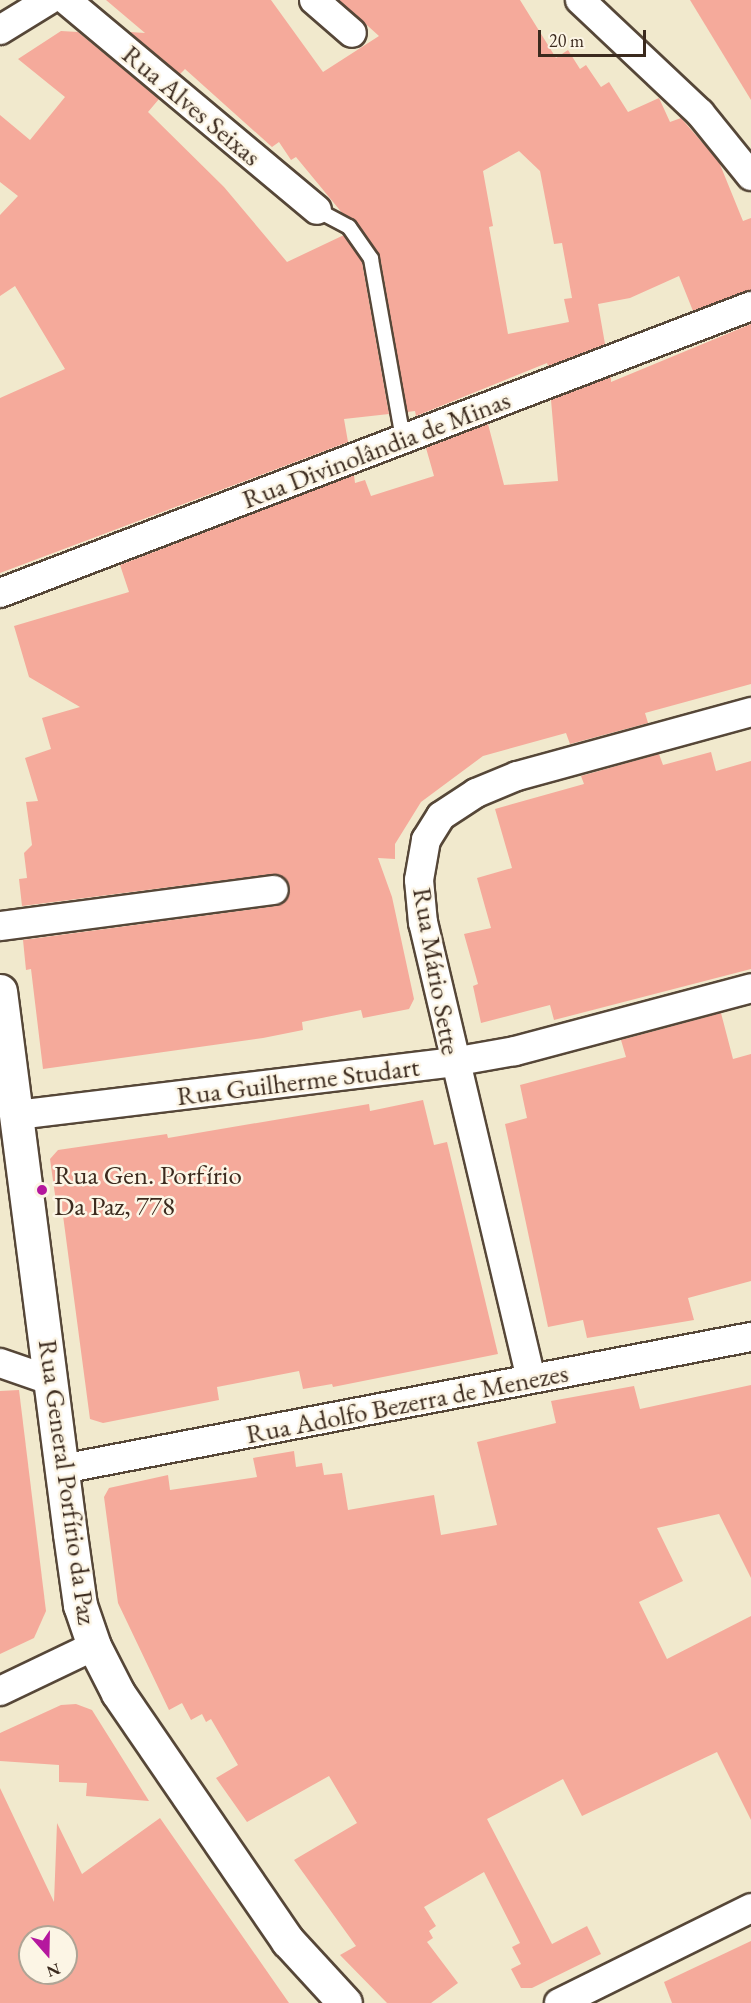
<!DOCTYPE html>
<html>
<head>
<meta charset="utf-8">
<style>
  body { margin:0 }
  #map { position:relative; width:751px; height:2003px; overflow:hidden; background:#f1e9cd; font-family:"EB Garamond",serif }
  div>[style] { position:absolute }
  .building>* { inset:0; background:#f5aa9b }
  .roads { filter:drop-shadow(2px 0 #564738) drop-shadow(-2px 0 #564738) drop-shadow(0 2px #564738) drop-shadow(0 -2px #564738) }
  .service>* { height:14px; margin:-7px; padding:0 7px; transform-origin:7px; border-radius:7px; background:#fff }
  .minor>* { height:28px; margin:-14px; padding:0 14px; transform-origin:14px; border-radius:14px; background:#fff }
  .tertiary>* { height:33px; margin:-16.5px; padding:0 16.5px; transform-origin:16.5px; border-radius:16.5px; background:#fff }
  .dots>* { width:16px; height:16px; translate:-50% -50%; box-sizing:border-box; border:3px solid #fcf5e5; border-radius:50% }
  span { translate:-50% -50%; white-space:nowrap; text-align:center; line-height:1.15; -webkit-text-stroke:5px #fcf5e5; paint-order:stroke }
  .street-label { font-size:27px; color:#3b2a1e }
  .poi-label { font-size:27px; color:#3b2a1e }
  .left { translate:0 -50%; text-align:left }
  .north { position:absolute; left:18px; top:1925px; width:60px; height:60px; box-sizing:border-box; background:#fcf5e5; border:2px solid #afa495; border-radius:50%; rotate:160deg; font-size:16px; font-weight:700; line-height:24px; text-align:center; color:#3b2a1e }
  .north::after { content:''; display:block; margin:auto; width:21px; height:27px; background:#b5179e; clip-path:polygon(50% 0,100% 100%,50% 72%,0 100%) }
  .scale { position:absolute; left:538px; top:30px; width:108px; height:27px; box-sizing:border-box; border:3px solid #3b2a1e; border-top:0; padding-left:8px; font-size:18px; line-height:21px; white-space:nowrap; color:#3b2a1e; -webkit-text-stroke:4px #fcf5e5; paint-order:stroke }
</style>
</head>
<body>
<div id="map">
  <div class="building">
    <i style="clip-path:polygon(evenodd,106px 0,271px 0,323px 72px,379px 36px,339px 0,520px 0,556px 58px,568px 50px,580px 69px,586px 65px,601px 87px,609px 82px,628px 112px,659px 98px,670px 122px,681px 118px,719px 162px,743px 221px,751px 218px,751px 290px,693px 311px,679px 276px,630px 298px,598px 304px,605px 344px,548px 366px,547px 363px,416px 416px,415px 411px,407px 412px,380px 257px,356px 222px,343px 214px,296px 157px,291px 160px,279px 142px,272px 147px,185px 69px,180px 74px,130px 32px,145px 33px,106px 0,519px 151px,540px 171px,554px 244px,562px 243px,572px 298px,564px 299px,569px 322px,508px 334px,489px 227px,493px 226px,483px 171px,519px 151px)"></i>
    <i style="clip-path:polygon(690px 0,751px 0,751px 100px)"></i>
    <i style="clip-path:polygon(61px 31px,78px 32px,159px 99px,148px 112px,224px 187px,287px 262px,344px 235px,362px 262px,389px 414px,344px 419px,348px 442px,0 573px,0 398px,65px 369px,15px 286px,0 296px,0 215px,18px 196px,0 182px,0 115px,30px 140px,65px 97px,18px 59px)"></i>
    <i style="clip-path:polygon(751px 324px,751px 684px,645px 713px,648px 723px,570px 744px,566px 733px,483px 756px,421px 802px,395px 844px,395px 859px,378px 858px,392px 897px,414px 999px,409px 1009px,363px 1018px,361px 1010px,302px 1022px,303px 1030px,263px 1038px,43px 1069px,31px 969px,26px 970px,23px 940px,276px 906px,284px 903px,290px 888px,287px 880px,272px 874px,22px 906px,19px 879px,27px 878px,24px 853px,32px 845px,26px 802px,38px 801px,25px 758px,51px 749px,42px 718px,80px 707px,29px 677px,14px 626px,129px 592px,120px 565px,354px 475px,355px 483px,365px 480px,371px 496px,434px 476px,426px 448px,488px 424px,504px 485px,558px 481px,551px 400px,611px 377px,611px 382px)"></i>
    <i style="clip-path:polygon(711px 752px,716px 771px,751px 761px,751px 969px,554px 1020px,550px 1005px,481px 1023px,473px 986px,478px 984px,464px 934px,491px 928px,477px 878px,512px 868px,495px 809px,584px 784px,581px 776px,659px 754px,663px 765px)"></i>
    <i style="clip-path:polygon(721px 1013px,733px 1059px,751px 1054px,751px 1281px,688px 1298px,694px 1320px,587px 1338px,583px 1320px,548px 1327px,505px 1124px,527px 1118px,520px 1085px,626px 1057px,621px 1040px)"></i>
    <i style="clip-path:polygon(423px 1100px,434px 1145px,447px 1142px,498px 1354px,333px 1387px,332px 1384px,303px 1389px,299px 1371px,217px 1387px,219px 1400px,103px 1423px,90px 1419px,62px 1208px,57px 1209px,50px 1159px,58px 1150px,167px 1134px,168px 1138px,369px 1104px,370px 1111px)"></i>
    <i style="clip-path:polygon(751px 1385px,751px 1578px,719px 1514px,657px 1528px,683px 1581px,639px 1602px,667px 1659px,751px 1616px,751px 1820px,717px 1752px,582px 1816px,563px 1779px,487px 1819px,552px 1944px,587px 1926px,601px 1954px,532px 1988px,521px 1988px,511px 1969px,521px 1964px,512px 1947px,520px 1943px,484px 1872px,424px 1907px,436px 1926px,429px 1931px,433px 1938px,427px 1942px,458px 1983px,431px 2003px,387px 2003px,340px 1955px,356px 1946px,294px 1860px,357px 1823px,329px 1776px,247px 1822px,216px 1778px,238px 1765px,211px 1719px,206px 1722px,202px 1714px,191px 1720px,182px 1703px,169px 1710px,118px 1603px,104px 1497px,109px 1488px,168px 1475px,170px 1490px,257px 1477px,253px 1458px,294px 1451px,296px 1467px,322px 1463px,324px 1475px,342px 1473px,348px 1510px,434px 1495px,441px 1535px,497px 1525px,477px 1442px,556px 1423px,551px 1401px,634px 1386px,640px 1409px)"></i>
    <i style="clip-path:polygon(19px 1390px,46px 1611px,34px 1638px,0 1654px,0 1391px)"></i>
    <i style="clip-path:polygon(76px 1704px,92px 1710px,149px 1801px,86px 1796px,87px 1783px,59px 1782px,59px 1765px,0 1761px,0 1733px,61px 1705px)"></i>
    <i style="clip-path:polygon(evenodd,0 1788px,54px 1902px,57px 1823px,82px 1874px,160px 1818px,289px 2003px,0 2003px,0 1788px,30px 1937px,66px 1937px,66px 1973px,30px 1973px,30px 1937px)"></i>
    <i style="clip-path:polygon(751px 1941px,751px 2003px,672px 2003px,664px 1982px)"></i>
  </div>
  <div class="roads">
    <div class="service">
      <i style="left:317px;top:210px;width:36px;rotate:28deg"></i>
      <i style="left:349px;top:227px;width:39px;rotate:55deg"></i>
      <i style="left:371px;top:259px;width:183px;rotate:79.9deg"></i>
    </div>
    <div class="minor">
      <i style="left:66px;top:0;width:327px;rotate:39.9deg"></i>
      <i style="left:314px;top:0;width:50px;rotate:41deg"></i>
      <i style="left:580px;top:0;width:165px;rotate:43.3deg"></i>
      <i style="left:700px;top:113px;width:81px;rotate:51deg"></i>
      <i style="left:0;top:30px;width:57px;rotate:-31.5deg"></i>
      <i style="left:0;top:593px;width:804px;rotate:-20.91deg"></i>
      <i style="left:0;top:926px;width:276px;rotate:-7.5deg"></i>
      <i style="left:17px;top:1115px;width:439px;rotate:-6.9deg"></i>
      <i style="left:453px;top:1062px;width:63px;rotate:-10.1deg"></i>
      <i style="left:515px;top:1051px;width:244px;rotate:-14.9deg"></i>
      <i style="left:0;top:1363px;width:55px;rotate:19.1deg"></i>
      <i style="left:531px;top:1379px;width:469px;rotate:-103.3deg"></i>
      <i style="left:423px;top:923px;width:43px;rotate:-95.3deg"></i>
      <i style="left:419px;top:880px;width:41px;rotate:-80.1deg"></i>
      <i style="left:426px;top:840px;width:28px;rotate:-58deg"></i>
      <i style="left:441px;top:816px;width:42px;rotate:-33.3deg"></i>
      <i style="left:476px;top:793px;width:44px;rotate:-22.5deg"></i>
      <i style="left:517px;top:776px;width:243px;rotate:-15.3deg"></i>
      <i style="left:62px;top:1469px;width:702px;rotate:-10.85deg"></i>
      <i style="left:0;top:1691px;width:104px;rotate:-25.6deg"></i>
      <i style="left:559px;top:2003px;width:214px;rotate:-26.3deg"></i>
    </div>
    <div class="tertiary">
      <i style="left:0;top:991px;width:547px;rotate:82.65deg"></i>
      <i style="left:70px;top:1534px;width:72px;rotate:82deg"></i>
      <i style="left:80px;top:1605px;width:43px;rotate:71.1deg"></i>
      <i style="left:94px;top:1646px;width:53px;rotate:62.9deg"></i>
      <i style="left:118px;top:1693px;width:301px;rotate:55.6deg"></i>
      <i style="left:288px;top:1941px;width:84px;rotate:47.4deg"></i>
    </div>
  </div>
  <div class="dots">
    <i style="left:42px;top:1190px;background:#b5179e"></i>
  </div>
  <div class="street-label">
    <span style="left:192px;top:105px;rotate:40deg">Rua Alves Seixas</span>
    <span style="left:376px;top:449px;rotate:-21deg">Rua Divinolândia de Minas</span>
    <span style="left:437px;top:971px;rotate:80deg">Rua Mário Sette</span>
    <span style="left:298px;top:1081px;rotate:-7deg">Rua Guilherme Studart</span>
    <span style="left:407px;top:1403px;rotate:-11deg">Rua Adolfo Bezerra de Menezes</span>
    <span style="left:68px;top:1482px;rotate:82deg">Rua General Porfírio da Paz</span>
  </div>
  <div class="poi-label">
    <span class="left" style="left:54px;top:1190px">Rua Gen. Porfírio<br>Da Paz, 778</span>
  </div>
  <div class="north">N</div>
  <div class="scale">20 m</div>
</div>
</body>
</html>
